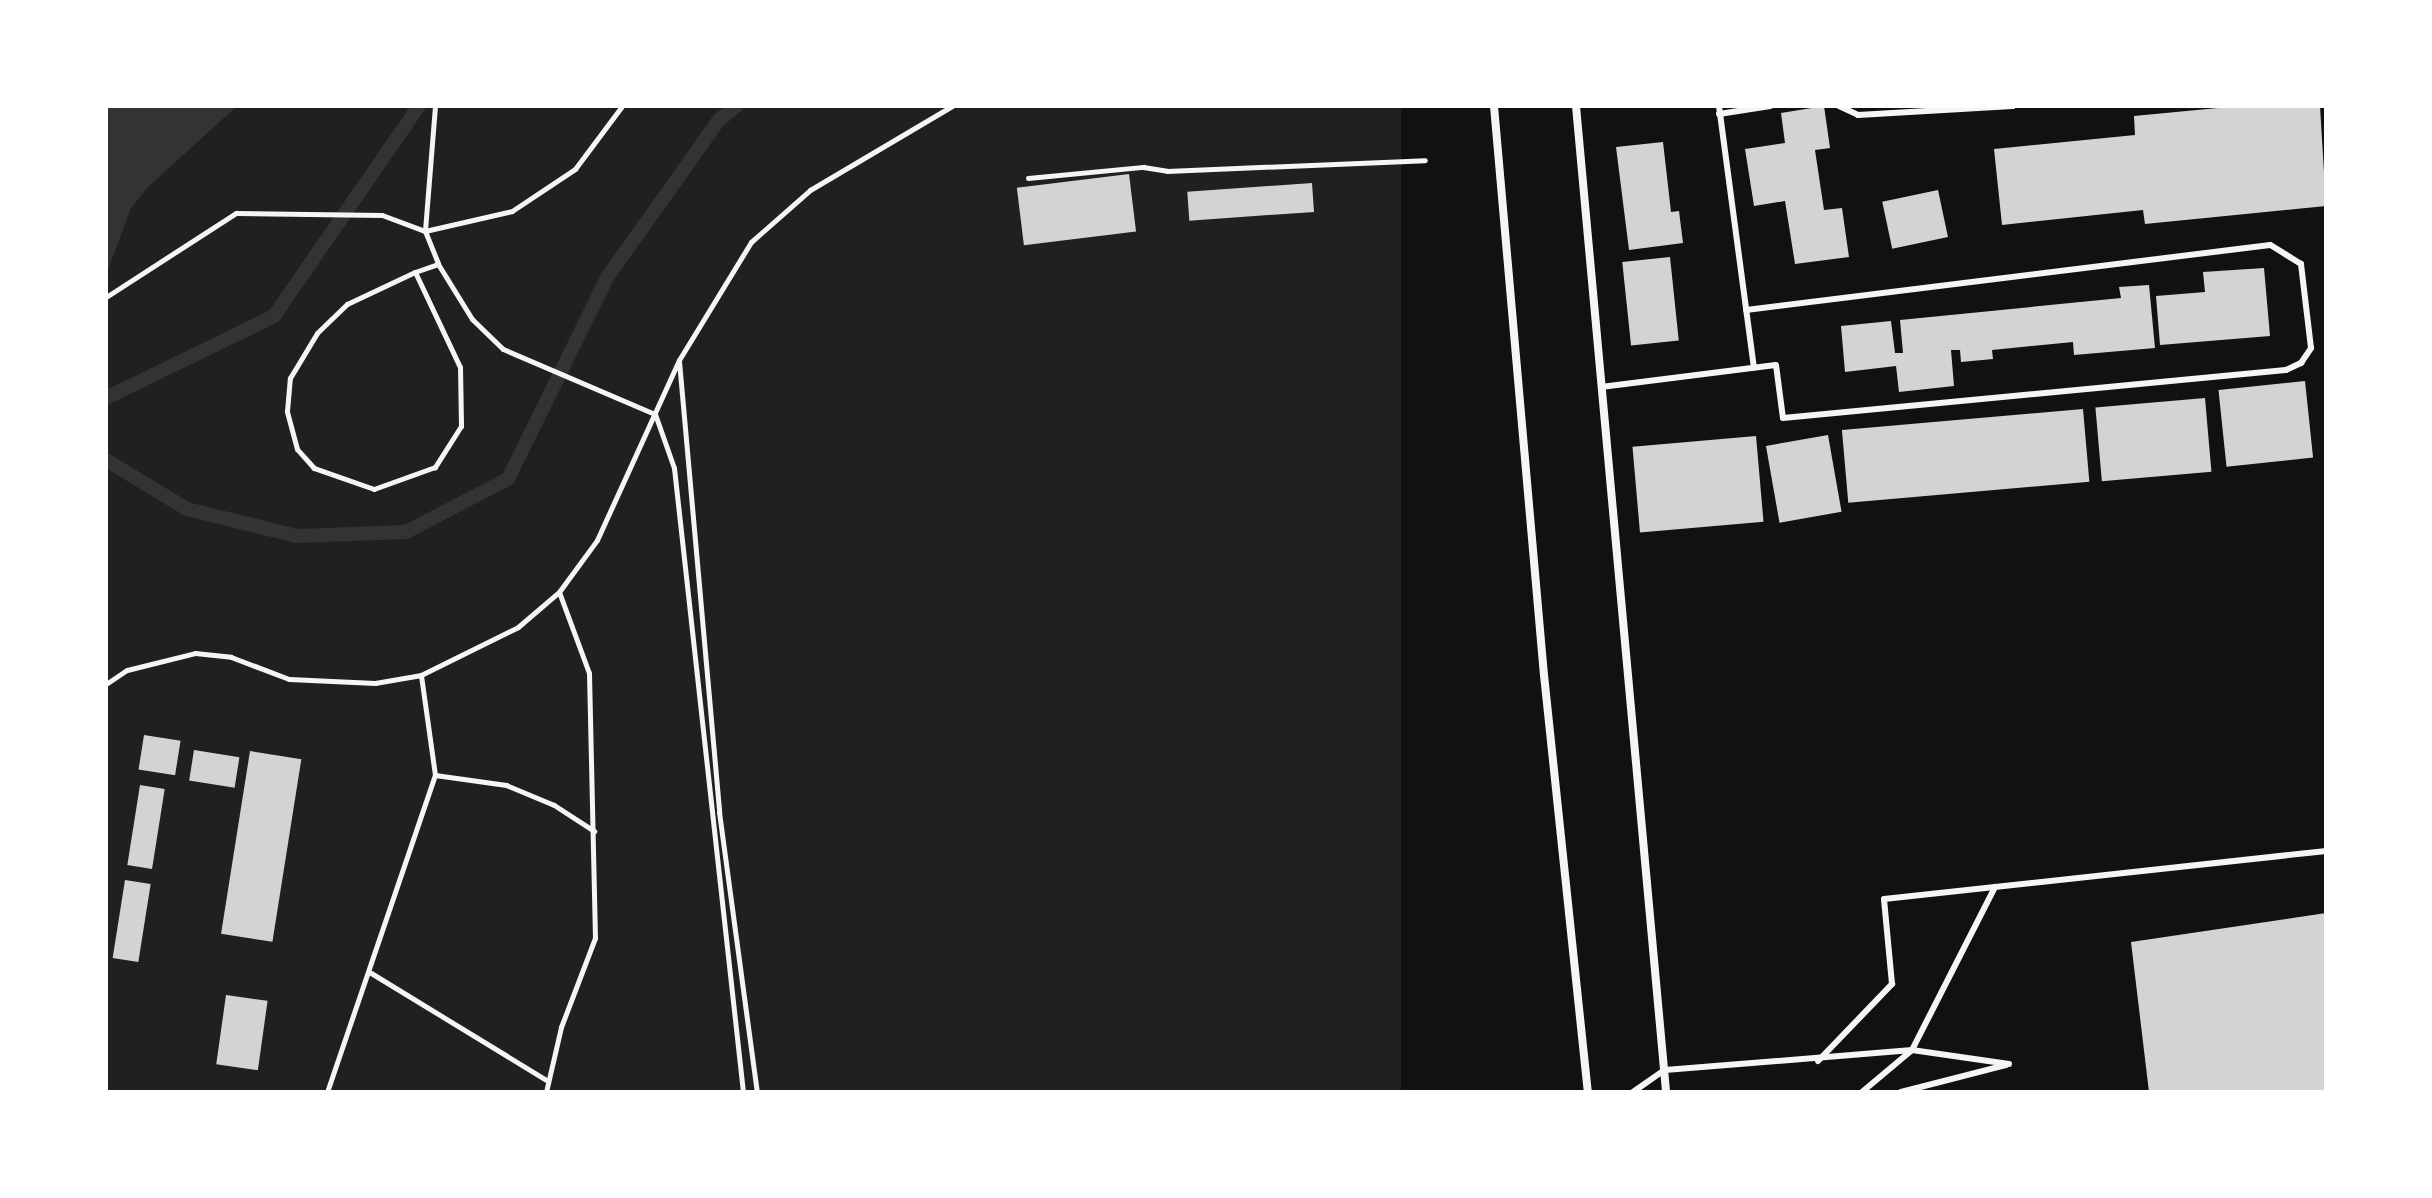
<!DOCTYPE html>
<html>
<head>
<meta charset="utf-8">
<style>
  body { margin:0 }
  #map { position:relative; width:2432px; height:1198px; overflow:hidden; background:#111; font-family:"Varela Round",sans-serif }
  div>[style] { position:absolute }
  .green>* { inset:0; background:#202020; transform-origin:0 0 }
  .water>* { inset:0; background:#333 }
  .stream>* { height:14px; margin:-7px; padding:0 7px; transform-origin:7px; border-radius:7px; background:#333 }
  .building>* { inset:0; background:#d3d3d3; transform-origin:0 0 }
  .path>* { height:5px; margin:-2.5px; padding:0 2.5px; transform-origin:2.5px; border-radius:2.5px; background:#f5f5f5 }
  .service>* { height:6px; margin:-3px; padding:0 3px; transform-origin:3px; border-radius:3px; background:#f5f5f5 }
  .minor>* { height:8px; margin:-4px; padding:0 4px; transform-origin:4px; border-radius:4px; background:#f5f5f5 }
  span { translate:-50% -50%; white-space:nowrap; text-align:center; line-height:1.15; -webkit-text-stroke:8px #fff; paint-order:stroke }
  .frame { position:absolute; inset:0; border:108px solid #fff; pointer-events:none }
</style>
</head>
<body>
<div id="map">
  <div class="green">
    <i style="left:106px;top:106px;width:1295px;height:986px"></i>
  </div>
  <div class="water">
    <i style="clip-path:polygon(106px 106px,237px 106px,148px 187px,131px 208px,106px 275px)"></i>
  </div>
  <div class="stream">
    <i style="left:106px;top:398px;width:187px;rotate:-26deg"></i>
    <i style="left:274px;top:316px;width:255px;rotate:-55.4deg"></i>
    <i style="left:106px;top:460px;width:95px;rotate:31.2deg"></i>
    <i style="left:187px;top:509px;width:113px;rotate:13.8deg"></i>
    <i style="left:297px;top:536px;width:109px;rotate:-2.1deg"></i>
    <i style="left:406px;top:532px;width:115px;rotate:-27.5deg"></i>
    <i style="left:508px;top:479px;width:226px;rotate:-63.8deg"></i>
    <i style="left:608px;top:276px;width:191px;rotate:-54.6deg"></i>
    <i style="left:719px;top:120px;width:22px;rotate:-39deg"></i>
  </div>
  <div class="building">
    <i style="clip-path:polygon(1824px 106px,1830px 148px,1815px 150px,1824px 210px,1842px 208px,1849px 257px,1795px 264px,1785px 201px,1754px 206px,1745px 149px,1785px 143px,1781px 113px)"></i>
    <i style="clip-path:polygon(2239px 106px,2320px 106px,2326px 206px,2145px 224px,2143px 210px,2002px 225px,1994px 149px,2135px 135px,2134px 116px)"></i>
    <i style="clip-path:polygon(1663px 142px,1671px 212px,1679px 211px,1683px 243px,1629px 250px,1616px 147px)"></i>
    <i style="left:1129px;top:174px;width:58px;height:113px;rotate:83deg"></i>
    <i style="left:1312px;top:183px;width:29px;height:125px;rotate:86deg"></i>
    <i style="left:1938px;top:190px;width:48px;height:57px;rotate:78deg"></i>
    <i style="left:1670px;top:257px;width:84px;height:48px;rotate:84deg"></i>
    <i style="clip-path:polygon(2264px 268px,2270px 336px,2160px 345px,2156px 296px,2205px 292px,2203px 272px)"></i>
    <i style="clip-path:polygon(2149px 285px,2155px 348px,2074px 355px,2073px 342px,1992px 350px,1993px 359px,1961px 362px,1960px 350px,1951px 350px,1954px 386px,1899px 392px,1896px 366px,1845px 372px,1841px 326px,1891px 321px,1895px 353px,1903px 353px,1900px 320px,2121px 298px,2119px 287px)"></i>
    <i style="left:2305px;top:381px;width:77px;height:87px;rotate:84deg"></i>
    <i style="left:2205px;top:398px;width:74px;height:110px;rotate:85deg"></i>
    <i style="left:2083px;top:409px;width:73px;height:242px;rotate:85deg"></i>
    <i style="left:1828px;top:435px;width:78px;height:63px;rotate:80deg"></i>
    <i style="left:1756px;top:436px;width:86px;height:124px;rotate:85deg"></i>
    <i style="left:144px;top:735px;width:37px;height:35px;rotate:9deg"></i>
    <i style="left:194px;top:750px;width:46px;height:31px;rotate:9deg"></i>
    <i style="left:250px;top:751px;width:52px;height:185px;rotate:9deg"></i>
    <i style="left:140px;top:785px;width:25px;height:81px;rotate:9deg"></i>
    <i style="left:125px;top:880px;width:26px;height:79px;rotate:9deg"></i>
    <i style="clip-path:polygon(2326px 913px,2326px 1092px,2149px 1092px,2131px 942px)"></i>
    <i style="left:226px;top:995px;width:42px;height:70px;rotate:8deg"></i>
  </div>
  <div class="path">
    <i style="left:435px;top:106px;width:125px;rotate:94.6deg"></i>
    <i style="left:425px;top:231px;width:35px;rotate:68deg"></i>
    <i style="left:438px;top:264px;width:65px;rotate:58.3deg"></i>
    <i style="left:472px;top:319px;width:43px;rotate:44.1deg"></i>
    <i style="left:503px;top:349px;width:165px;rotate:23.2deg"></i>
    <i style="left:655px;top:414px;width:57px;rotate:70.6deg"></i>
    <i style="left:674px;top:468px;width:628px;rotate:83.69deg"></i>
    <i style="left:1028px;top:178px;width:116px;rotate:-5.5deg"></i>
    <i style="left:1143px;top:167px;width:24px;rotate:9deg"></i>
    <i style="left:1167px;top:171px;width:258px;rotate:-2.4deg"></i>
    <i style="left:415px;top:272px;width:105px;rotate:64.7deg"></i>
    <i style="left:460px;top:367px;width:59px;rotate:89deg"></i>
    <i style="left:461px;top:426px;width:49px;rotate:122.4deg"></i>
    <i style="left:435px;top:467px;width:65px;rotate:160.2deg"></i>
    <i style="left:374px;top:489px;width:64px;rotate:-160.7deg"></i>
    <i style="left:314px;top:468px;width:25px;rotate:-132deg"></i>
    <i style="left:297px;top:449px;width:39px;rotate:-105deg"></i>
    <i style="left:287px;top:411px;width:33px;rotate:-85deg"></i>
    <i style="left:290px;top:378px;width:52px;rotate:-59deg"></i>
    <i style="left:317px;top:333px;width:42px;rotate:-44deg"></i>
    <i style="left:347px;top:304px;width:75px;rotate:-25.2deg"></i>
    <i style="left:415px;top:272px;width:24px;rotate:-19deg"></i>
    <i style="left:106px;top:297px;width:155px;rotate:-32.9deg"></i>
    <i style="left:236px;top:213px;width:146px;rotate:0.8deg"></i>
    <i style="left:382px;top:215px;width:46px;rotate:20.4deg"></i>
    <i style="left:425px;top:231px;width:89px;rotate:-12.9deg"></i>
    <i style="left:512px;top:211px;width:76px;rotate:-33.7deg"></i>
    <i style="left:575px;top:169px;width:79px;rotate:-53.3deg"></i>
    <i style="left:679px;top:361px;width:453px;rotate:84.9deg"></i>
    <i style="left:719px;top:812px;width:283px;rotate:82.3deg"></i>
    <i style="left:106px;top:684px;width:25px;rotate:-34deg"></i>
    <i style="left:127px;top:670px;width:70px;rotate:-14deg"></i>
    <i style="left:195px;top:653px;width:36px;rotate:6deg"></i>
    <i style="left:231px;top:657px;width:62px;rotate:20.8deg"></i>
    <i style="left:289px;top:679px;width:86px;rotate:2.7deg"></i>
    <i style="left:375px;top:683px;width:47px;rotate:-9.9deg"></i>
    <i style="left:421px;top:675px;width:108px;rotate:-26.3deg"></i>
    <i style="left:518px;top:627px;width:54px;rotate:-40.5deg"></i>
    <i style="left:559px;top:592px;width:64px;rotate:-53.8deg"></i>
    <i style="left:597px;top:540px;width:198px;rotate:-65.5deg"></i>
    <i style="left:679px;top:360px;width:138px;rotate:-58.6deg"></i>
    <i style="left:751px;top:242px;width:79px;rotate:-41.4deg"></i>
    <i style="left:810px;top:190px;width:165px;rotate:-30.6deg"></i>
    <i style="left:435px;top:775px;width:72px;rotate:8deg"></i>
    <i style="left:506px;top:785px;width:52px;rotate:22.6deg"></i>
    <i style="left:554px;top:805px;width:48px;rotate:33deg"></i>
    <i style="left:371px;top:973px;width:205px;rotate:31.4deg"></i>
    <i style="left:327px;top:1092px;width:335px;rotate:-71.2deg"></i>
    <i style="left:435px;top:775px;width:101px;rotate:-98deg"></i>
    <i style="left:546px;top:1092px;width:67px;rotate:-77deg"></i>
    <i style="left:561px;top:1027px;width:95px;rotate:-69.1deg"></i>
    <i style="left:595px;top:938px;width:265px;rotate:-91.3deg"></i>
    <i style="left:589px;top:673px;width:86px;rotate:-110.3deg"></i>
  </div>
  <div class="service">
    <i style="left:1719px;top:106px;width:264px;rotate:82.4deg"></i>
    <i style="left:1839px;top:106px;width:21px;rotate:25deg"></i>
    <i style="left:1858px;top:115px;width:155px;rotate:-3.3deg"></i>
    <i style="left:1719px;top:114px;width:52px;rotate:-8.9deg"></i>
    <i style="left:1601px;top:387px;width:176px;rotate:-7.2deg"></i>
    <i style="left:1776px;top:365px;width:53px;rotate:82.5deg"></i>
    <i style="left:1783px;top:418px;width:505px;rotate:-5.45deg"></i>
    <i style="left:2286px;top:370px;width:17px;rotate:-25deg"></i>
    <i style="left:2301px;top:363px;width:18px;rotate:-56deg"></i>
    <i style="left:2311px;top:348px;width:85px;rotate:-96.8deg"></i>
    <i style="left:2301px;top:264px;width:36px;rotate:-148deg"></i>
    <i style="left:2270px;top:245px;width:528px;rotate:172.93deg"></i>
    <i style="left:1818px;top:1061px;width:107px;rotate:-46.1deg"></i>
    <i style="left:1892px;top:984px;width:85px;rotate:-95.4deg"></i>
    <i style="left:1884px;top:899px;width:445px;rotate:-6.2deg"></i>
    <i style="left:1633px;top:1092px;width:39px;rotate:-35deg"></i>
    <i style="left:1665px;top:1070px;width:248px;rotate:-4.6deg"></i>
    <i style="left:1912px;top:1050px;width:98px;rotate:8.2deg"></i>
    <i style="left:1862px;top:1092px;width:65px;rotate:-40deg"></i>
    <i style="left:1912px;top:1050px;width:183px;rotate:-63deg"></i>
    <i style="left:1901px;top:1092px;width:108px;rotate:-14.4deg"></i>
  </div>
  <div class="minor">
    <i style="left:1494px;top:106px;width:571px;rotate:84.98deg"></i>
    <i style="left:1544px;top:675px;width:419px;rotate:84deg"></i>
    <i style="left:1576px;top:106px;width:990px;rotate:84.78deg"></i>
  </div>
  <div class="frame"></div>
</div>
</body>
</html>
